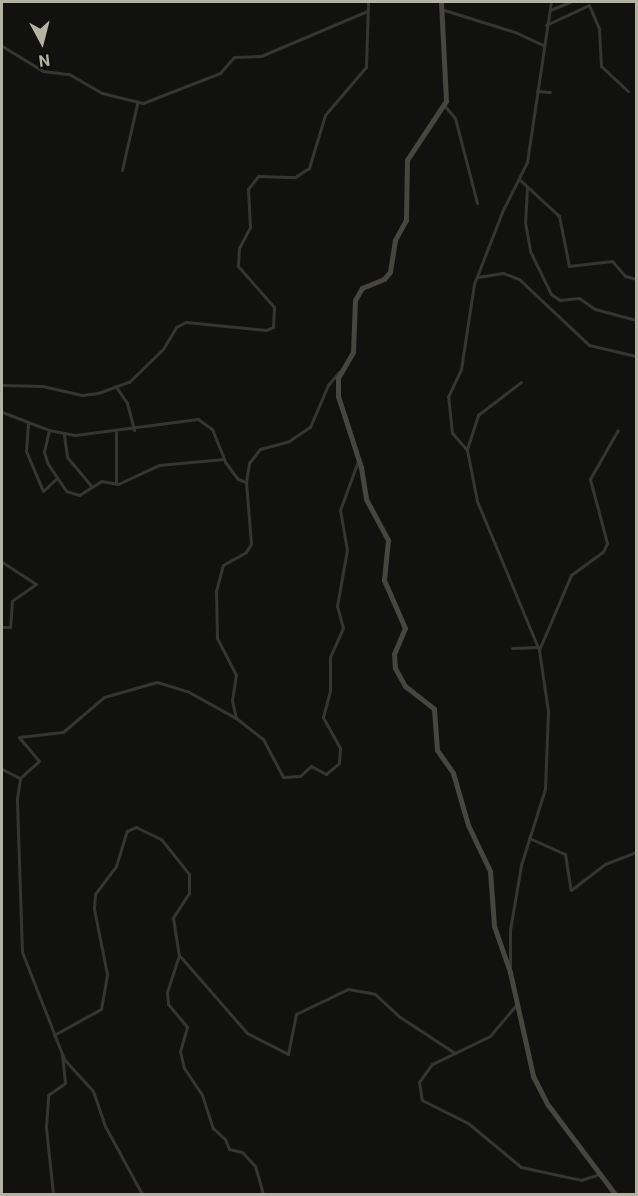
<!DOCTYPE html>
<html>
<head>
<meta charset="utf-8">
<style>
  body { margin:0 }
  #map { position:relative; width:638px; height:1196px; overflow:hidden; background:#111110; font-family:Roboto,sans-serif }
  div>[style] { position:absolute }
  .minor>* { height:3px; margin:-1.5px; padding:0 1.5px; transform-origin:1.5px; border-radius:1.5px; background:#353631 }
  .secondary>* { height:5px; margin:-2.5px; padding:0 2.5px; transform-origin:2.5px; border-radius:2.5px; background:#46463f }
  span { translate:-50% -50%; white-space:nowrap; text-align:center; line-height:1.15; -webkit-text-stroke:4.5px #0c0c0b; paint-order:stroke }
  .frame { position:absolute; inset:0; border:3px solid #b2b3a1; pointer-events:none }
  .north { position:absolute; left:12px; top:12px; width:60px; height:60px; -webkit-text-stroke:4px #0c0c0b; paint-order:stroke; rotate:173deg; font-size:16px; font-weight:700; line-height:24px; text-align:center; color:#b2b3a1 }
  .north::after { content:''; display:block; margin:auto; width:21px; height:27px; background:#b2b3a1; clip-path:polygon(50% 0,100% 100%,50% 72%,0 100%) }
</style>
</head>
<body>
<div id="map">
  <div class="minor">
    <i style="left:441px;top:9px;width:77px;rotate:17.3deg"></i>
    <i style="left:515px;top:32px;width:31px;rotate:25deg"></i>
    <i style="left:550px;top:10px;width:22px;rotate:-22deg"></i>
    <i style="left:546px;top:25px;width:47px;rotate:-24.9deg"></i>
    <i style="left:589px;top:5px;width:26px;rotate:67deg"></i>
    <i style="left:599px;top:29px;width:37px;rotate:87deg"></i>
    <i style="left:601px;top:66px;width:37px;rotate:43deg"></i>
    <i style="left:2px;top:46px;width:48px;rotate:31.4deg"></i>
    <i style="left:43px;top:71px;width:26px;rotate:7deg"></i>
    <i style="left:69px;top:74px;width:38px;rotate:30deg"></i>
    <i style="left:102px;top:93px;width:42px;rotate:13.7deg"></i>
    <i style="left:143px;top:103px;width:83px;rotate:-21.3deg"></i>
    <i style="left:220px;top:73px;width:21px;rotate:-49deg"></i>
    <i style="left:234px;top:57px;width:27px;rotate:-2deg"></i>
    <i style="left:261px;top:56px;width:115px;rotate:-23deg"></i>
    <i style="left:537px;top:91px;width:13px;rotate:4deg"></i>
    <i style="left:444px;top:105px;width:17px;rotate:50deg"></i>
    <i style="left:455px;top:118px;width:88px;rotate:75.5deg"></i>
    <i style="left:122px;top:170px;width:68px;rotate:-77.2deg"></i>
    <i style="left:520px;top:180px;width:53px;rotate:42.7deg"></i>
    <i style="left:559px;top:216px;width:51px;rotate:78.7deg"></i>
    <i style="left:569px;top:266px;width:43px;rotate:-6.6deg"></i>
    <i style="left:612px;top:261px;width:20px;rotate:49deg"></i>
    <i style="left:625px;top:276px;width:11px;rotate:15deg"></i>
    <i style="left:527px;top:187px;width:35px;rotate:93deg"></i>
    <i style="left:525px;top:222px;width:29px;rotate:80deg"></i>
    <i style="left:530px;top:251px;width:48px;rotate:64deg"></i>
    <i style="left:551px;top:294px;width:11px;rotate:34deg"></i>
    <i style="left:560px;top:300px;width:19px;rotate:-6deg"></i>
    <i style="left:579px;top:298px;width:19px;rotate:35deg"></i>
    <i style="left:595px;top:309px;width:42px;rotate:15deg"></i>
    <i style="left:478px;top:277px;width:25px;rotate:-9deg"></i>
    <i style="left:503px;top:273px;width:17px;rotate:21deg"></i>
    <i style="left:519px;top:279px;width:96px;rotate:43.3deg"></i>
    <i style="left:589px;top:345px;width:48px;rotate:13.2deg"></i>
    <i style="left:2px;top:385px;width:40px;rotate:1.4deg"></i>
    <i style="left:42px;top:386px;width:41px;rotate:12.7deg"></i>
    <i style="left:82px;top:395px;width:16px;rotate:-7deg"></i>
    <i style="left:98px;top:393px;width:33px;rotate:-20deg"></i>
    <i style="left:129px;top:382px;width:47px;rotate:-44.1deg"></i>
    <i style="left:163px;top:349px;width:26px;rotate:-59deg"></i>
    <i style="left:176px;top:327px;width:11px;rotate:-27deg"></i>
    <i style="left:186px;top:322px;width:80px;rotate:5.7deg"></i>
    <i style="left:266px;top:330px;width:8px;rotate:-23deg"></i>
    <i style="left:273px;top:327px;width:20px;rotate:-87deg"></i>
    <i style="left:274px;top:307px;width:55px;rotate:-131.3deg"></i>
    <i style="left:238px;top:266px;width:18px;rotate:-87deg"></i>
    <i style="left:239px;top:248px;width:24px;rotate:-62deg"></i>
    <i style="left:250px;top:227px;width:38px;rotate:-93deg"></i>
    <i style="left:248px;top:189px;width:16px;rotate:-52deg"></i>
    <i style="left:258px;top:176px;width:37px;rotate:2deg"></i>
    <i style="left:295px;top:177px;width:17px;rotate:-33deg"></i>
    <i style="left:309px;top:168px;width:55px;rotate:-73.2deg"></i>
    <i style="left:325px;top:115px;width:63px;rotate:-49.5deg"></i>
    <i style="left:366px;top:67px;width:65px;rotate:-88.2deg"></i>
    <i style="left:116px;top:387px;width:19px;rotate:55deg"></i>
    <i style="left:127px;top:403px;width:28px;rotate:75deg"></i>
    <i style="left:2px;top:412px;width:50px;rotate:21deg"></i>
    <i style="left:49px;top:430px;width:26px;rotate:11deg"></i>
    <i style="left:75px;top:435px;width:124px;rotate:-7.4deg"></i>
    <i style="left:198px;top:419px;width:17px;rotate:36deg"></i>
    <i style="left:212px;top:429px;width:35px;rotate:68deg"></i>
    <i style="left:225px;top:462px;width:21px;rotate:53deg"></i>
    <i style="left:238px;top:479px;width:9px;rotate:21deg"></i>
    <i style="left:246px;top:482px;width:19px;rotate:-81deg"></i>
    <i style="left:249px;top:463px;width:18px;rotate:-52deg"></i>
    <i style="left:260px;top:449px;width:30px;rotate:-15deg"></i>
    <i style="left:289px;top:441px;width:25px;rotate:-34deg"></i>
    <i style="left:310px;top:427px;width:46px;rotate:-66.8deg"></i>
    <i style="left:328px;top:385px;width:17px;rotate:-50deg"></i>
    <i style="left:28px;top:423px;width:28px;rotate:94deg"></i>
    <i style="left:26px;top:451px;width:43px;rotate:67deg"></i>
    <i style="left:43px;top:491px;width:18px;rotate:-43deg"></i>
    <i style="left:49px;top:430px;width:23px;rotate:103deg"></i>
    <i style="left:44px;top:452px;width:13px;rotate:72deg"></i>
    <i style="left:48px;top:464px;width:32px;rotate:56deg"></i>
    <i style="left:66px;top:491px;width:14px;rotate:17deg"></i>
    <i style="left:79px;top:495px;width:26px;rotate:-32deg"></i>
    <i style="left:101px;top:481px;width:17px;rotate:10deg"></i>
    <i style="left:118px;top:484px;width:45px;rotate:-24.9deg"></i>
    <i style="left:159px;top:465px;width:65px;rotate:-5.3deg"></i>
    <i style="left:116px;top:432px;width:51px;rotate:90deg"></i>
    <i style="left:64px;top:435px;width:22px;rotate:82deg"></i>
    <i style="left:67px;top:457px;width:38px;rotate:50deg"></i>
    <i style="left:467px;top:449px;width:36px;rotate:-72deg"></i>
    <i style="left:478px;top:415px;width:54px;rotate:-37.5deg"></i>
    <i style="left:2px;top:562px;width:40px;rotate:32.9deg"></i>
    <i style="left:36px;top:584px;width:29px;rotate:145deg"></i>
    <i style="left:12px;top:601px;width:26px;rotate:94deg"></i>
    <i style="left:10px;top:627px;width:8px;rotate:180deg"></i>
    <i style="left:512px;top:648px;width:26px;rotate:-2deg"></i>
    <i style="left:539px;top:650px;width:82px;rotate:-66.9deg"></i>
    <i style="left:571px;top:575px;width:39px;rotate:-36deg"></i>
    <i style="left:603px;top:552px;width:10px;rotate:-66deg"></i>
    <i style="left:607px;top:543px;width:66px;rotate:-104.9deg"></i>
    <i style="left:590px;top:479px;width:56px;rotate:-60.3deg"></i>
    <i style="left:236px;top:718px;width:34px;rotate:38deg"></i>
    <i style="left:263px;top:739px;width:43px;rotate:62.2deg"></i>
    <i style="left:283px;top:777px;width:17px;rotate:-3deg"></i>
    <i style="left:300px;top:776px;width:15px;rotate:-42deg"></i>
    <i style="left:311px;top:766px;width:17px;rotate:28deg"></i>
    <i style="left:326px;top:774px;width:17px;rotate:-40deg"></i>
    <i style="left:339px;top:763px;width:15px;rotate:-86deg"></i>
    <i style="left:340px;top:748px;width:35px;rotate:-119deg"></i>
    <i style="left:323px;top:717px;width:28px;rotate:-75deg"></i>
    <i style="left:330px;top:690px;width:33px;rotate:-90deg"></i>
    <i style="left:330px;top:657px;width:32px;rotate:-66deg"></i>
    <i style="left:343px;top:628px;width:23px;rotate:-105deg"></i>
    <i style="left:337px;top:606px;width:57px;rotate:-79.9deg"></i>
    <i style="left:347px;top:550px;width:41px;rotate:-99.9deg"></i>
    <i style="left:340px;top:510px;width:52px;rotate:-69.8deg"></i>
    <i style="left:2px;top:769px;width:20px;rotate:27deg"></i>
    <i style="left:529px;top:838px;width:39px;rotate:24deg"></i>
    <i style="left:565px;top:854px;width:36px;rotate:81deg"></i>
    <i style="left:571px;top:890px;width:43px;rotate:-37.4deg"></i>
    <i style="left:605px;top:864px;width:33px;rotate:-21deg"></i>
    <i style="left:179px;top:955px;width:39px;rotate:108deg"></i>
    <i style="left:167px;top:992px;width:12px;rotate:85deg"></i>
    <i style="left:168px;top:1004px;width:30px;rotate:50deg"></i>
    <i style="left:187px;top:1027px;width:25px;rotate:106deg"></i>
    <i style="left:180px;top:1051px;width:17px;rotate:77deg"></i>
    <i style="left:184px;top:1068px;width:32px;rotate:56deg"></i>
    <i style="left:202px;top:1095px;width:35px;rotate:72deg"></i>
    <i style="left:213px;top:1128px;width:16px;rotate:43deg"></i>
    <i style="left:225px;top:1139px;width:11px;rotate:68deg"></i>
    <i style="left:229px;top:1149px;width:13px;rotate:13deg"></i>
    <i style="left:242px;top:1152px;width:19px;rotate:47deg"></i>
    <i style="left:255px;top:1166px;width:29px;rotate:74deg"></i>
    <i style="left:510px;top:967px;width:37px;rotate:-90deg"></i>
    <i style="left:510px;top:930px;width:66px;rotate:-80.4deg"></i>
    <i style="left:521px;top:865px;width:80px;rotate:-72.5deg"></i>
    <i style="left:545px;top:789px;width:78px;rotate:-87.8deg"></i>
    <i style="left:548px;top:711px;width:62px;rotate:-98.4deg"></i>
    <i style="left:539px;top:650px;width:161px;rotate:-112.6deg"></i>
    <i style="left:477px;top:501px;width:52px;rotate:-101.1deg"></i>
    <i style="left:467px;top:450px;width:23px;rotate:-131deg"></i>
    <i style="left:452px;top:433px;width:36px;rotate:-96deg"></i>
    <i style="left:448px;top:397px;width:31px;rotate:-65deg"></i>
    <i style="left:461px;top:369px;width:86px;rotate:-81.3deg"></i>
    <i style="left:474px;top:284px;width:77px;rotate:-68.7deg"></i>
    <i style="left:502px;top:212px;width:56px;rotate:-63.4deg"></i>
    <i style="left:527px;top:162px;width:162px;rotate:-81.5deg"></i>
    <i style="left:516px;top:1005px;width:40px;rotate:130deg"></i>
    <i style="left:490px;top:1036px;width:64px;rotate:154.2deg"></i>
    <i style="left:432px;top:1064px;width:22px;rotate:126deg"></i>
    <i style="left:419px;top:1082px;width:18px;rotate:81deg"></i>
    <i style="left:422px;top:1100px;width:51px;rotate:26.6deg"></i>
    <i style="left:468px;top:1123px;width:69px;rotate:39.7deg"></i>
    <i style="left:521px;top:1167px;width:61px;rotate:12.2deg"></i>
    <i style="left:581px;top:1180px;width:19px;rotate:-18deg"></i>
    <i style="left:54px;top:1035px;width:54px;rotate:-29deg"></i>
    <i style="left:101px;top:1009px;width:36px;rotate:-80deg"></i>
    <i style="left:107px;top:974px;width:66px;rotate:-101.3deg"></i>
    <i style="left:94px;top:909px;width:15px;rotate:-86deg"></i>
    <i style="left:95px;top:894px;width:35px;rotate:-53deg"></i>
    <i style="left:116px;top:866px;width:37px;rotate:-73deg"></i>
    <i style="left:127px;top:831px;width:10px;rotate:-24deg"></i>
    <i style="left:136px;top:827px;width:28px;rotate:26deg"></i>
    <i style="left:161px;top:839px;width:45px;rotate:51.3deg"></i>
    <i style="left:189px;top:874px;width:19px;rotate:90deg"></i>
    <i style="left:189px;top:893px;width:30px;rotate:123deg"></i>
    <i style="left:173px;top:918px;width:37px;rotate:81deg"></i>
    <i style="left:179px;top:955px;width:103px;rotate:48.9deg"></i>
    <i style="left:247px;top:1033px;width:46px;rotate:27.1deg"></i>
    <i style="left:288px;top:1054px;width:41px;rotate:-78.7deg"></i>
    <i style="left:296px;top:1014px;width:58px;rotate:-25.7deg"></i>
    <i style="left:348px;top:989px;width:27px;rotate:10deg"></i>
    <i style="left:375px;top:994px;width:34px;rotate:43deg"></i>
    <i style="left:400px;top:1017px;width:66px;rotate:33.2deg"></i>
    <i style="left:53px;top:1194px;width:67px;rotate:-96deg"></i>
    <i style="left:46px;top:1127px;width:32px;rotate:-86deg"></i>
    <i style="left:48px;top:1095px;width:21px;rotate:-35deg"></i>
    <i style="left:65px;top:1083px;width:29px;rotate:-96deg"></i>
    <i style="left:142px;top:1194px;width:77px;rotate:-118.6deg"></i>
    <i style="left:105px;top:1126px;width:37px;rotate:-109deg"></i>
    <i style="left:93px;top:1091px;width:43px;rotate:-132.2deg"></i>
    <i style="left:64px;top:1059px;width:115px;rotate:-111.4deg"></i>
    <i style="left:22px;top:952px;width:154px;rotate:-91.9deg"></i>
    <i style="left:17px;top:798px;width:20px;rotate:-81deg"></i>
    <i style="left:20px;top:778px;width:25px;rotate:-42deg"></i>
    <i style="left:39px;top:761px;width:31px;rotate:-130deg"></i>
    <i style="left:19px;top:737px;width:44px;rotate:-6.5deg"></i>
    <i style="left:63px;top:732px;width:54px;rotate:-40.5deg"></i>
    <i style="left:104px;top:697px;width:55px;rotate:-15.8deg"></i>
    <i style="left:157px;top:682px;width:31px;rotate:17deg"></i>
    <i style="left:187px;top:691px;width:56px;rotate:28.9deg"></i>
    <i style="left:236px;top:718px;width:18px;rotate:-103deg"></i>
    <i style="left:232px;top:700px;width:25px;rotate:-81deg"></i>
    <i style="left:236px;top:675px;width:42px;rotate:-117.2deg"></i>
    <i style="left:217px;top:638px;width:47px;rotate:-91.2deg"></i>
    <i style="left:216px;top:591px;width:27px;rotate:-75deg"></i>
    <i style="left:223px;top:565px;width:26px;rotate:-29deg"></i>
    <i style="left:246px;top:552px;width:9px;rotate:-58deg"></i>
    <i style="left:251px;top:544px;width:62px;rotate:-94.6deg"></i>
  </div>
  <div class="secondary">
    <i style="left:441px;top:2px;width:99px;rotate:87.1deg"></i>
    <i style="left:446px;top:101px;width:71px;rotate:123.5deg"></i>
    <i style="left:407px;top:160px;width:60px;rotate:91deg"></i>
    <i style="left:406px;top:220px;width:23px;rotate:119deg"></i>
    <i style="left:395px;top:240px;width:32px;rotate:99deg"></i>
    <i style="left:390px;top:272px;width:9px;rotate:131deg"></i>
    <i style="left:384px;top:279px;width:24px;rotate:158deg"></i>
    <i style="left:362px;top:288px;width:14px;rotate:120deg"></i>
    <i style="left:355px;top:300px;width:52px;rotate:92.2deg"></i>
    <i style="left:353px;top:352px;width:30px;rotate:120deg"></i>
    <i style="left:338px;top:378px;width:18px;rotate:90deg"></i>
    <i style="left:338px;top:396px;width:75px;rotate:72.1deg"></i>
    <i style="left:361px;top:467px;width:32px;rotate:81deg"></i>
    <i style="left:366px;top:499px;width:47px;rotate:61.8deg"></i>
    <i style="left:388px;top:540px;width:40px;rotate:95.7deg"></i>
    <i style="left:384px;top:580px;width:52px;rotate:66.4deg"></i>
    <i style="left:405px;top:628px;width:28px;rotate:113deg"></i>
    <i style="left:394px;top:654px;width:14px;rotate:86deg"></i>
    <i style="left:395px;top:668px;width:21px;rotate:61deg"></i>
    <i style="left:405px;top:686px;width:37px;rotate:38deg"></i>
    <i style="left:434px;top:709px;width:41px;rotate:85.8deg"></i>
    <i style="left:437px;top:750px;width:28px;rotate:55deg"></i>
    <i style="left:453px;top:773px;width:54px;rotate:73.9deg"></i>
    <i style="left:468px;top:825px;width:51px;rotate:64.4deg"></i>
    <i style="left:490px;top:871px;width:55px;rotate:85.8deg"></i>
    <i style="left:494px;top:926px;width:49px;rotate:70.8deg"></i>
    <i style="left:510px;top:972px;width:107px;rotate:77.5deg"></i>
    <i style="left:533px;top:1076px;width:33px;rotate:63deg"></i>
    <i style="left:548px;top:1105px;width:111px;rotate:53deg"></i>
  </div>
  <div class="frame"></div>
  <div class="north">N</div>
</div>
</body>
</html>
